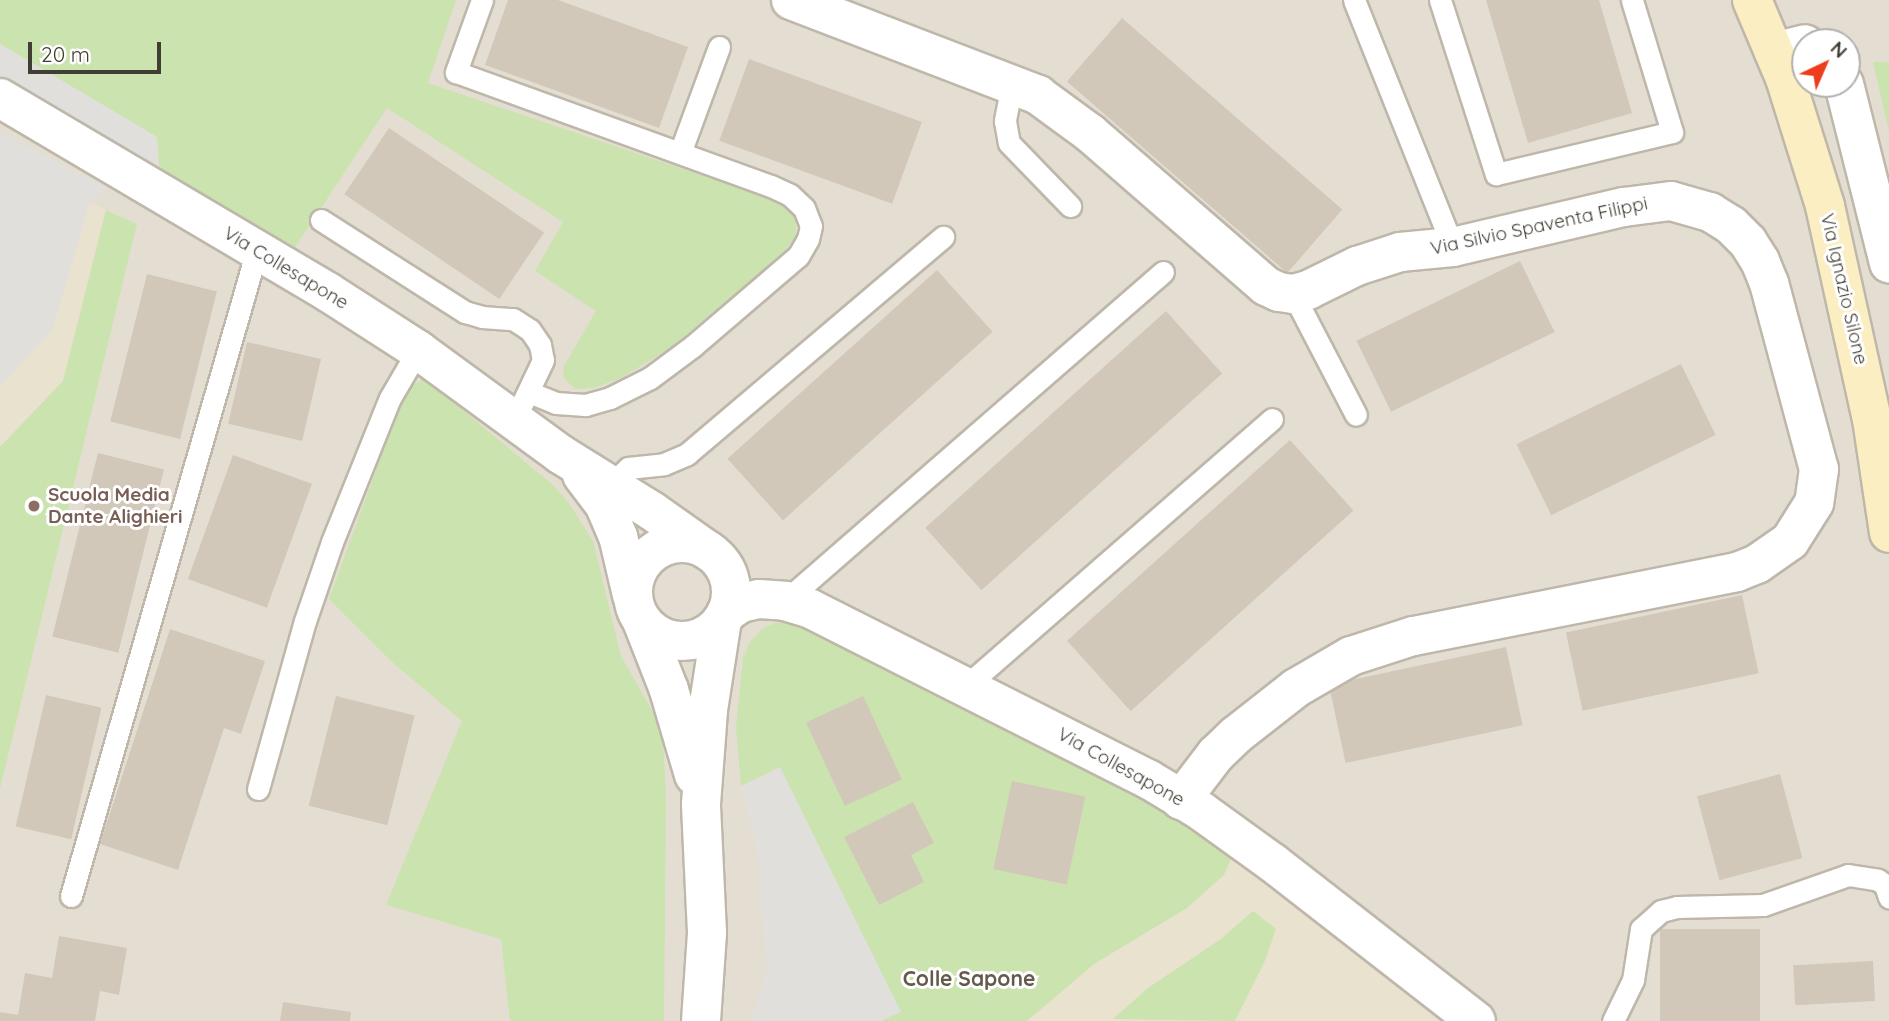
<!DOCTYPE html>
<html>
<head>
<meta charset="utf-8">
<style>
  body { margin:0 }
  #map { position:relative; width:1889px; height:1021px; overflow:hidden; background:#f1ede3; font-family:Quicksand,sans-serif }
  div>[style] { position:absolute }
  .residential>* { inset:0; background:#e4ded2 }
  .education>* { inset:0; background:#e9e2ce }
  .green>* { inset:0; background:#cbe3ae }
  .parking>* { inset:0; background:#e1dfdc }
  .building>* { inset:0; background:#d2c8ba; transform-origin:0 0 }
  .roads { filter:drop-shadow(2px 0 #beb7aa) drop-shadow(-2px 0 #beb7aa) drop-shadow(0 2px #beb7aa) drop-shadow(0 -2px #beb7aa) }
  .lane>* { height:21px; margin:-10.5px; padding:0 10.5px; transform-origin:10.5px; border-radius:10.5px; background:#fff }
  .street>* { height:38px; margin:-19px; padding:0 19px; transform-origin:19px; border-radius:19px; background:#fff }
  .street>.ring { margin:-19px; padding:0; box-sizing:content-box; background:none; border:38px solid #fff; border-radius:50% }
  .secondary>* { height:38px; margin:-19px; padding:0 19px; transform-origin:19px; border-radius:19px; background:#fbeec3 }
  .dots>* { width:19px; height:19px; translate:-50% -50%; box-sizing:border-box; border:4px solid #fff; border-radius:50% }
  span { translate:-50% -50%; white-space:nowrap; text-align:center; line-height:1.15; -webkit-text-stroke:6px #fff; paint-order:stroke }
  .street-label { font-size:19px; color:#423d34 }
  .education-label { font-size:19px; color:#785e54; font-weight:700 }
  .left { translate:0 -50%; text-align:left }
  .neighbourhood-label { font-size:21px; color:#645a4c; font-weight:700 }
  .north { position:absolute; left:1791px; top:28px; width:70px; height:70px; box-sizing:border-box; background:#fff; border:2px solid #b3b1ae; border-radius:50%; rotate:44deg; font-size:19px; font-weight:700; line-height:28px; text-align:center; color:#423d34 }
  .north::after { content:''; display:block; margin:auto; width:24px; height:32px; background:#ee3c1d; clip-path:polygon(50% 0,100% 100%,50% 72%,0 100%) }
  .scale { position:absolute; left:28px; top:42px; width:133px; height:32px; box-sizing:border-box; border:4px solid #423d34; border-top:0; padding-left:9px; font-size:21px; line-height:24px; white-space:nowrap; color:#423d34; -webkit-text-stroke:5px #fff; paint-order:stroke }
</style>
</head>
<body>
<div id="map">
  <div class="residential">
    <i style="clip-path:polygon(evenodd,0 0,1889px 0,1889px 1021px,0 1021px,0 0,1805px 42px,1847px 42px,1847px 84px,1805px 84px,1805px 42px)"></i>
  </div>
  <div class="education">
    <i style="clip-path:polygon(0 162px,137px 224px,0 789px)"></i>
    <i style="clip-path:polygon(1233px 854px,1307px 906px,1444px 1021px,881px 1021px)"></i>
  </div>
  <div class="green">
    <i style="clip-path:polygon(0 0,456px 0,428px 83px,775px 200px,796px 217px,796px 236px,783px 253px,670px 348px,621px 378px,593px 388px,575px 389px,563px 377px,564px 366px,596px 311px,535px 271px,563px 222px,387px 108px,294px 249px,159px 169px,157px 137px,0 44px)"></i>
    <i style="clip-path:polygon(1873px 62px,1889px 62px,1889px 132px)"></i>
    <i style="clip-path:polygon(106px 210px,137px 224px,0 789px,0 447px,63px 381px)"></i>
    <i style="clip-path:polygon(424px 378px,553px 485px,569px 503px,593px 541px,621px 656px,654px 714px,663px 741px,666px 795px,664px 1021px,510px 1021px,501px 939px,386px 905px,462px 721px,392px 662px,329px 599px,405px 391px)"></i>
    <i style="clip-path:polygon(790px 622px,1121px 782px,1233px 854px,1224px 875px,1187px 908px,1094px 964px,1027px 1021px,881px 1021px,901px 1011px,741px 786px,736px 727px,743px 658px,750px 642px,762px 629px,775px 623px)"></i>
    <i style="clip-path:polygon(1253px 911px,1276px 929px,1264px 963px,1235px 1021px,1113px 1019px,1148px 988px,1221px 939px)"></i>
  </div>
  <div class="parking">
    <i style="clip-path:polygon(0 44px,157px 137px,159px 169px,0 75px)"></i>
    <i style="clip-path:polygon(0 133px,108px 188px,90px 202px,52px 331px,0 386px)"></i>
    <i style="clip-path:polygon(780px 767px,901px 1012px,881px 1021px,751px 1021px,767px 969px,757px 849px,741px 786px)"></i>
  </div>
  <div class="building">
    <i style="clip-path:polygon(508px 0,558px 0,688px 47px,659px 128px,485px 65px)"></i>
    <i style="clip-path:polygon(1486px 0,1599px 0,1632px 113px,1528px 143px)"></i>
    <i style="left:1122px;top:18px;width:292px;height:84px;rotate:41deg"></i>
    <i style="left:749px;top:59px;width:184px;height:87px;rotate:20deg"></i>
    <i style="left:389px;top:128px;width:187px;height:80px;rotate:34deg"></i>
    <i style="left:1520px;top:261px;width:79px;height:182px;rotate:64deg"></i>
    <i style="left:937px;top:270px;width:83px;height:282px;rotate:48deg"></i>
    <i style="left:147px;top:274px;width:72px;height:152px;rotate:14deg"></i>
    <i style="left:1166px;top:311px;width:84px;height:324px;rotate:48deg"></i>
    <i style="left:247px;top:342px;width:76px;height:84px;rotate:13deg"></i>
    <i style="left:1681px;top:364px;width:79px;height:183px;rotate:64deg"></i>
    <i style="left:1290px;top:440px;width:95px;height:300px;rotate:48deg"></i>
    <i style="left:98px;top:453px;width:68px;height:189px;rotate:14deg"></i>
    <i style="left:233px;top:455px;width:84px;height:132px;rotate:20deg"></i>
    <i style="left:1742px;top:595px;width:80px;height:180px;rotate:78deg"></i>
    <i style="clip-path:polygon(170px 629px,265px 661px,241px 734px,224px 728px,178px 870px,100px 844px)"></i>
    <i style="left:1506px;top:647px;width:80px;height:181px;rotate:78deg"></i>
    <i style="left:46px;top:695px;width:57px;height:135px;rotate:13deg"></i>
    <i style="left:336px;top:696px;width:81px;height:113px;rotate:14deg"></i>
    <i style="left:863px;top:696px;width:92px;height:63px;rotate:65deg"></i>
    <i style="left:1780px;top:774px;width:87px;height:86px;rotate:75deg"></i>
    <i style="left:1012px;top:781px;width:75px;height:90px;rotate:12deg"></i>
    <i style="clip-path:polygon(913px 802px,934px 843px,911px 855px,924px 882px,879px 905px,844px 837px)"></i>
    <i style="left:1660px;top:929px;width:100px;height:92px"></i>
    <i style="clip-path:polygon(59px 936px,127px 948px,119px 995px,100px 991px,95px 1021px,0 1021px,0 1012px,18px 1015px,25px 973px,52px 978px)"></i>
    <i style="left:1873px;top:961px;width:40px;height:80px;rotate:87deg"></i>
    <i style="clip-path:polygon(283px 1002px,351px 1012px,350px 1021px,280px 1021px)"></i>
  </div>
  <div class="roads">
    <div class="lane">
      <i style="left:482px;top:0;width:77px;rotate:109.9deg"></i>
      <i style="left:456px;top:72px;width:335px;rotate:19.9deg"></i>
      <i style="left:771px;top:186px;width:21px;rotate:25deg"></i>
      <i style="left:790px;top:195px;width:19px;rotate:43deg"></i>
      <i style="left:804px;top:208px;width:19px;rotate:69deg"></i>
      <i style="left:811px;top:226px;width:13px;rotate:103deg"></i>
      <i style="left:808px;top:239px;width:20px;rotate:120deg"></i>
      <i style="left:798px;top:256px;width:138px;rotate:139.4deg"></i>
      <i style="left:693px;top:346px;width:54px;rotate:143.3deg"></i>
      <i style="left:650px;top:378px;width:45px;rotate:153.4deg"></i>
      <i style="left:610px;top:398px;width:26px;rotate:164deg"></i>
      <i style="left:585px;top:405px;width:29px;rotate:-176deg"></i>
      <i style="left:556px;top:403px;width:29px;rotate:-158deg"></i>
      <i style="left:1354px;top:0;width:266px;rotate:68.2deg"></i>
      <i style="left:1440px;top:0;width:183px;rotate:72.2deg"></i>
      <i style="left:1496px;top:174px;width:181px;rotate:-13.4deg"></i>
      <i style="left:1672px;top:132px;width:138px;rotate:-106.9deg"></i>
      <i style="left:1012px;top:84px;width:38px;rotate:101deg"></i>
      <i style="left:1005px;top:121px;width:22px;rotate:80deg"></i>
      <i style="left:1009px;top:143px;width:88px;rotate:45.9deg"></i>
      <i style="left:680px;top:153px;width:113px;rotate:-69.8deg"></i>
      <i style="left:321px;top:220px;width:171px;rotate:32.6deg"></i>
      <i style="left:465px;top:312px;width:18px;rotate:16deg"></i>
      <i style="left:482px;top:317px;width:31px;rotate:4deg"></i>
      <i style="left:513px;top:319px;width:20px;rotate:33deg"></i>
      <i style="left:530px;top:330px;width:18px;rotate:56deg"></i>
      <i style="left:540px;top:345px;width:15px;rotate:79deg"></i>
      <i style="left:543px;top:360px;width:47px;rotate:115.5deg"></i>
      <i style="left:1293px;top:294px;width:136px;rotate:62.5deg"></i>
      <i style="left:606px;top:490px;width:31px;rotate:-45deg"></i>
      <i style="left:628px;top:468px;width:36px;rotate:-6deg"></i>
      <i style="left:664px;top:464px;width:25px;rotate:-23deg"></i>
      <i style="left:687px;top:454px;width:336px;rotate:-40.3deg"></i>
      <i style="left:785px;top:601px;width:501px;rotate:-41.04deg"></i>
      <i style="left:966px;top:686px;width:406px;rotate:-41.1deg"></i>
      <i style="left:258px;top:789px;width:174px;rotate:-74.4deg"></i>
      <i style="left:305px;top:621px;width:83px;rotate:-71.1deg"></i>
      <i style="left:332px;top:542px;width:155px;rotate:-68.1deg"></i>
      <i style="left:390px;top:398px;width:56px;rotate:-59.7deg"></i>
      <i style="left:71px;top:896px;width:672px;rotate:-73.94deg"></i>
      <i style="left:1613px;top:1021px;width:46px;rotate:-64deg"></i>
      <i style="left:1633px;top:980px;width:52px;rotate:-81.1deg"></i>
      <i style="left:1641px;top:929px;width:27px;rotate:-42deg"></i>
      <i style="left:1661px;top:911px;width:16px;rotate:-14deg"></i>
      <i style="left:1677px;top:907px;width:86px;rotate:-1.3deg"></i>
      <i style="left:1763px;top:905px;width:90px;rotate:-19.4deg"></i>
      <i style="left:1848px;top:875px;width:30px;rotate:9deg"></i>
      <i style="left:1878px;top:880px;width:9px;rotate:36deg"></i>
      <i style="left:1885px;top:885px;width:13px;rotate:72deg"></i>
    </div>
    <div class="street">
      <i style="left:791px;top:0;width:265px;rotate:21deg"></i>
      <i style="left:1038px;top:95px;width:64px;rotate:36.2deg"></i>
      <i style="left:1090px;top:133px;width:233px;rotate:41deg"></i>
      <i style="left:1266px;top:286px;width:14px;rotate:25deg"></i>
      <i style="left:1279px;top:292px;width:14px;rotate:8deg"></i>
      <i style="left:1293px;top:294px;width:16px;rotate:-15deg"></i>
      <i style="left:1308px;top:290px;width:55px;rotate:-26.1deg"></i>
      <i style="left:1357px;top:266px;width:45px;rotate:-18deg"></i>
      <i style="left:1400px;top:252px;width:53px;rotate:-5.4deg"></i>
      <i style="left:1453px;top:247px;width:176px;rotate:-13.2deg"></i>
      <i style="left:1624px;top:207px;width:47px;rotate:-7.3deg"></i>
      <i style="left:1671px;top:201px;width:41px;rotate:15.8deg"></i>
      <i style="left:1710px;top:212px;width:25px;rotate:32deg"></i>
      <i style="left:1731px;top:225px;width:24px;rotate:45deg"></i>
      <i style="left:1748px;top:242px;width:22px;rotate:58deg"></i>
      <i style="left:1760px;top:261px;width:24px;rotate:68deg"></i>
      <i style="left:1769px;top:283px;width:193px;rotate:75deg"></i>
      <i style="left:1819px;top:469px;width:34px;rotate:98deg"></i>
      <i style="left:1814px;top:503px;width:45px;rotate:122.3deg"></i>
      <i style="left:1790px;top:541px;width:40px;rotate:145.1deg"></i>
      <i style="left:1757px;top:564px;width:22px;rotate:158deg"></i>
      <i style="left:1737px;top:572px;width:330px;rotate:168.8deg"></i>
      <i style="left:1413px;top:636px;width:65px;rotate:162.1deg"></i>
      <i style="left:1351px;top:656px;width:64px;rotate:149.8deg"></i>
      <i style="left:1296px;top:688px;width:76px;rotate:141.9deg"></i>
      <i style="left:1236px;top:735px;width:28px;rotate:136deg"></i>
      <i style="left:1216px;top:754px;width:58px;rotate:127.3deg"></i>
      <i style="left:1774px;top:52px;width:32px;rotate:-14deg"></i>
      <i style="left:1844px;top:84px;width:185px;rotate:75.9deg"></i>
      <i style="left:0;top:98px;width:381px;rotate:30.6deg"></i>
      <i style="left:328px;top:292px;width:107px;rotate:32.8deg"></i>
      <i style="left:418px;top:350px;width:176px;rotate:36.2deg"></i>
      <i style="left:560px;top:454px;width:108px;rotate:31.8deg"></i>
      <i style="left:652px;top:511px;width:71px;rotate:35.3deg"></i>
      <i style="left:582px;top:475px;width:39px;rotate:53deg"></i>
      <i style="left:605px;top:506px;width:33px;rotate:67deg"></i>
      <i style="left:618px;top:536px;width:61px;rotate:76.7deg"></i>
      <i class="ring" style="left:633px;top:543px;width:60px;height:60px"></i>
      <i style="left:726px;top:613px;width:18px;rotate:-34deg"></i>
      <i style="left:741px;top:603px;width:18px;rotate:-13deg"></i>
      <i style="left:759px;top:599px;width:26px;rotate:4deg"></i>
      <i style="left:785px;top:601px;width:27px;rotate:17deg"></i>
      <i style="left:811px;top:609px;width:377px;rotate:26.8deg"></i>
      <i style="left:1148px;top:779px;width:62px;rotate:31.1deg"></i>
      <i style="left:1201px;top:811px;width:89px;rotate:35.8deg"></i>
      <i style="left:1273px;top:863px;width:257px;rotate:37.9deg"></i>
      <i style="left:642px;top:621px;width:74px;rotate:68.6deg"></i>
      <i style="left:669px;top:690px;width:89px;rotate:73.6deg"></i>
      <i style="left:701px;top:1021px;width:88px;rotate:-86.1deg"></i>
      <i style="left:707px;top:933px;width:129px;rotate:-92.7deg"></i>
      <i style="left:701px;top:804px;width:94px;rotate:-85.7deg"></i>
      <i style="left:708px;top:710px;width:91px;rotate:-81.2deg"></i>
    </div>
    <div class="secondary">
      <i style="left:1752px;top:0;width:85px;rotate:67.1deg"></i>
      <i style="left:1785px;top:78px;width:134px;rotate:72.6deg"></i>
      <i style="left:1825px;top:206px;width:218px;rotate:77.6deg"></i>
      <i style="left:1872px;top:419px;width:115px;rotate:81.5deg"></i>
    </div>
  </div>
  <div class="dots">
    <i style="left:34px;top:506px;background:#8d6e63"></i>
  </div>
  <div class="street-label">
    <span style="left:1539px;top:226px;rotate:-12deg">Via Silvio Spaventa Filippi</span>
    <span style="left:286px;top:268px;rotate:31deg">Via Collesapone</span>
    <span style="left:1844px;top:289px;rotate:77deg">Via Ignazio Silone</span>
    <span style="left:1121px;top:767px;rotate:29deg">Via Collesapone</span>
  </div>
  <div class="education-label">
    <span class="left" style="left:48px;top:506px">Scuola Media<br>Dante Alighieri</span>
  </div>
  <div class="neighbourhood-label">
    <span style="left:969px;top:978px">Colle Sapone</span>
  </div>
  <div class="north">N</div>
  <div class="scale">20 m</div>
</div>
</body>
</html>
